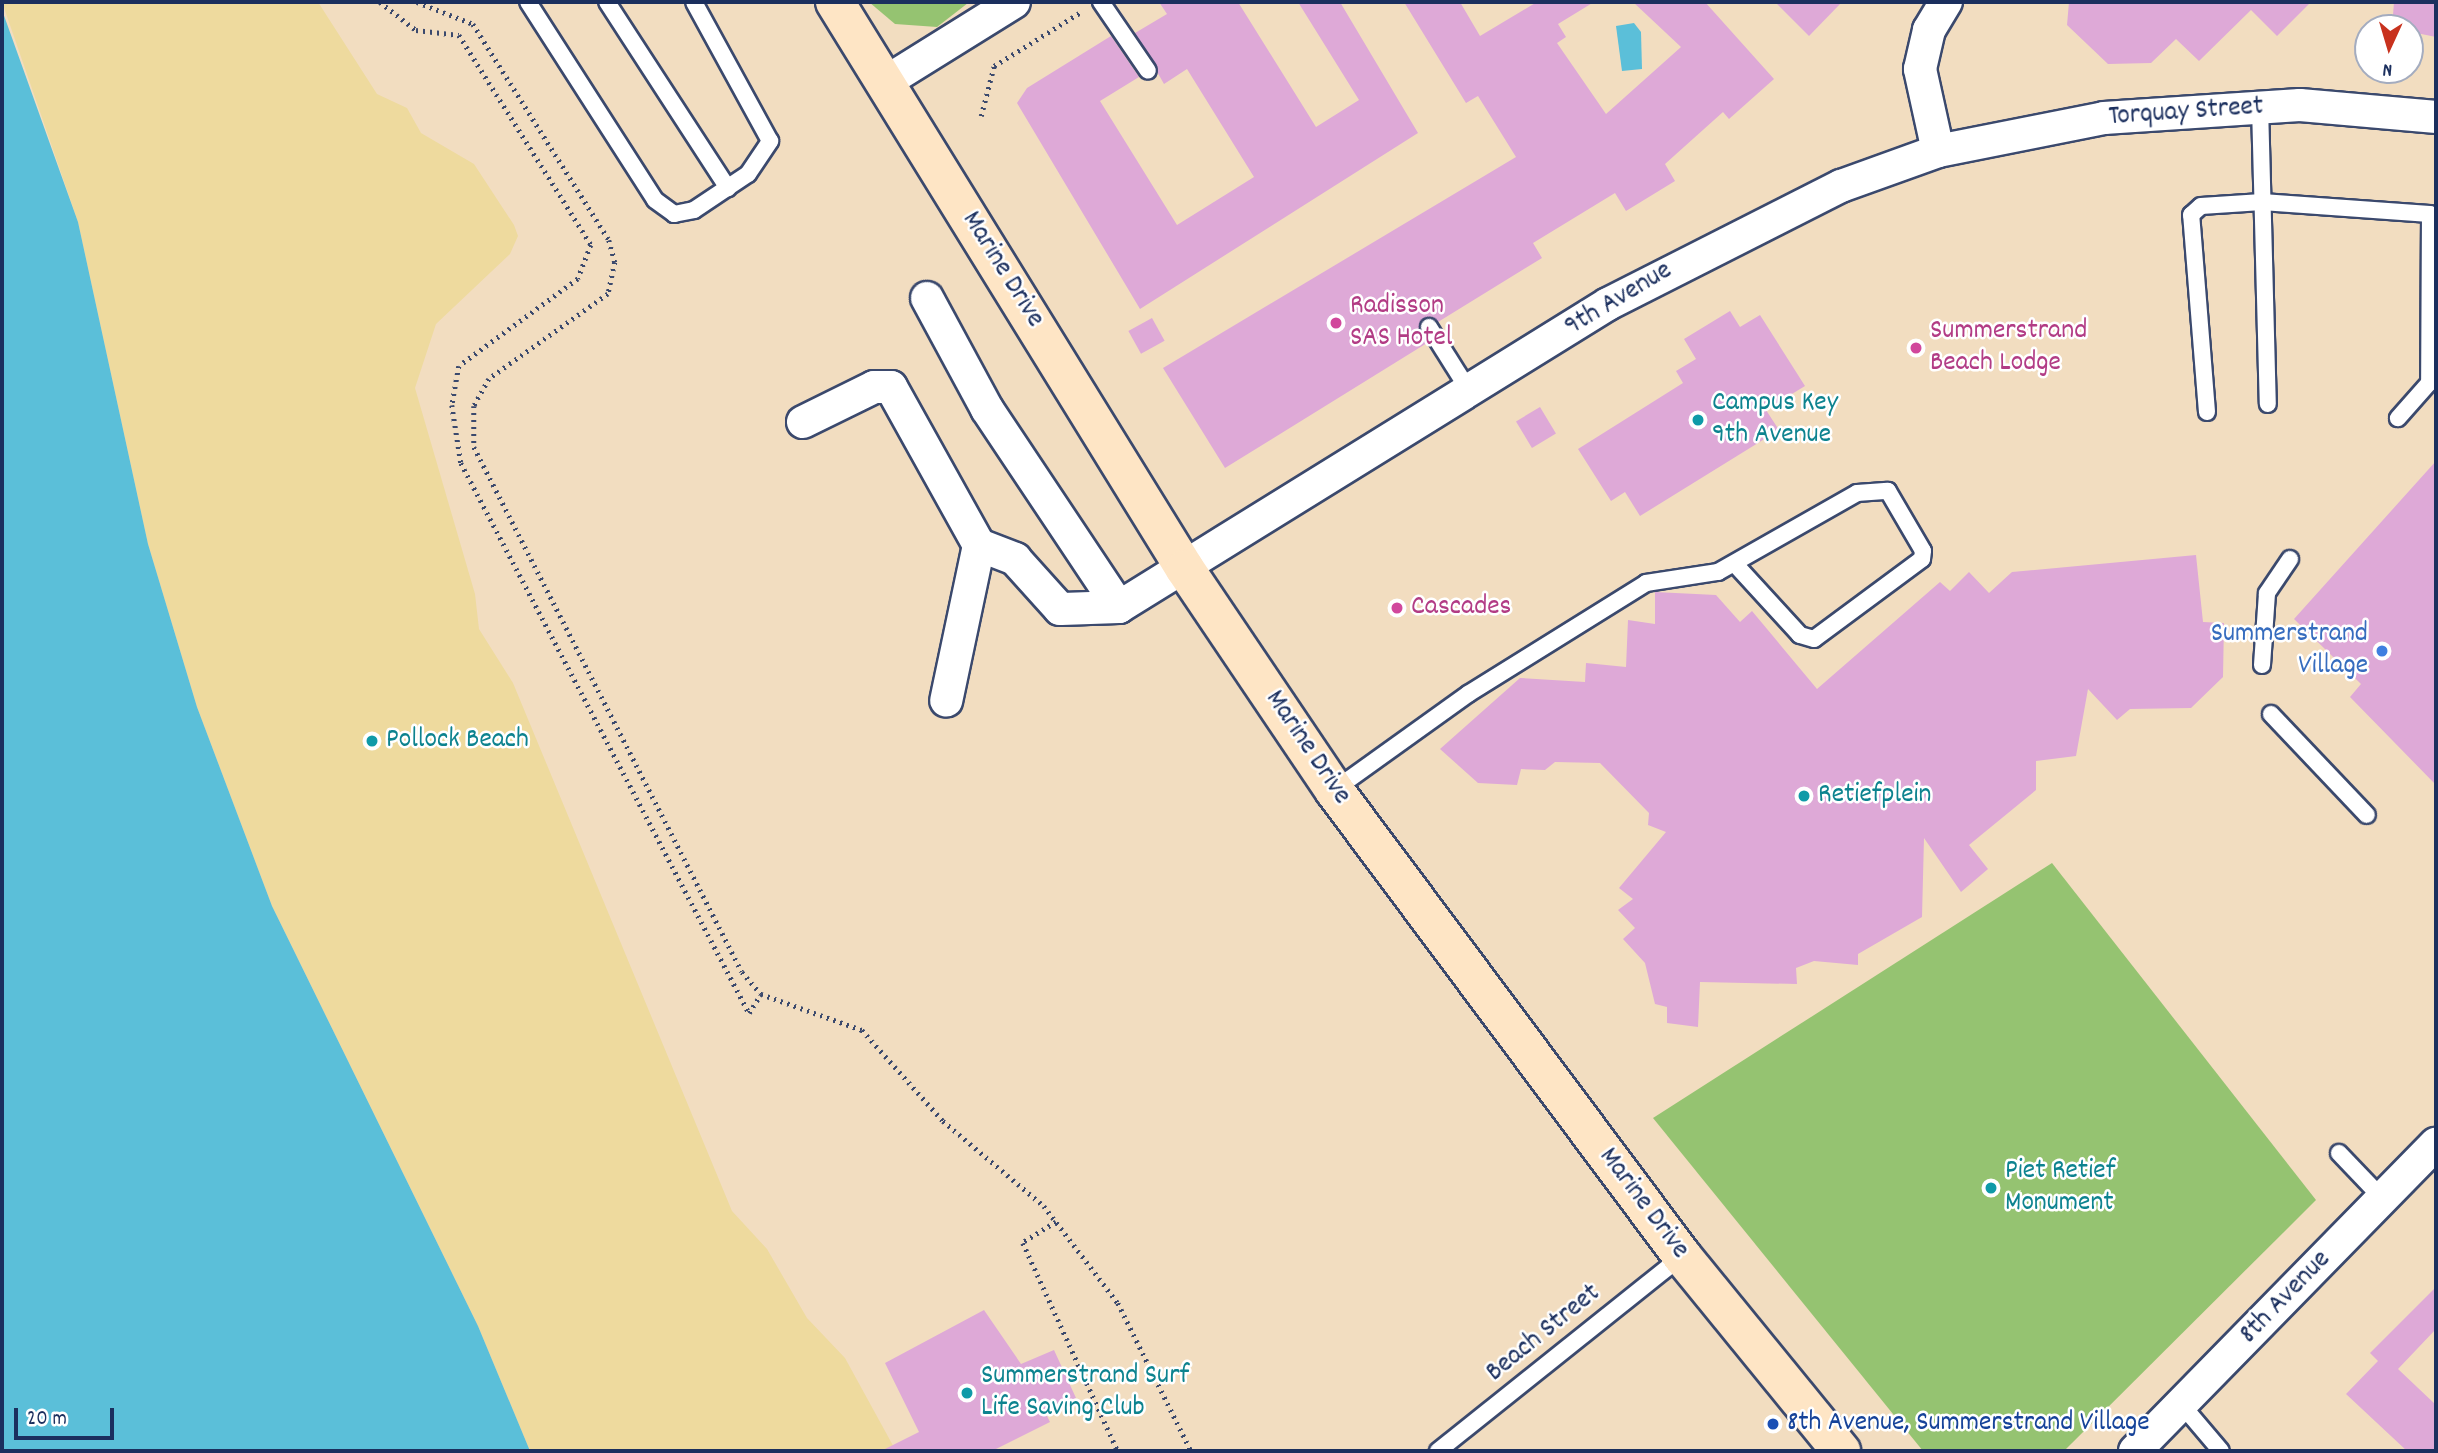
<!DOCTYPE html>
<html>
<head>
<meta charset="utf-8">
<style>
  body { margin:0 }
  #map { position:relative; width:2438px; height:1453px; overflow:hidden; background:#f2ddc0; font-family:Dekko,sans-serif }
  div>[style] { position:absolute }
  .green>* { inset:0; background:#95c371 }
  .sand>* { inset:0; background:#eeda9e }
  .water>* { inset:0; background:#5bbfd9 }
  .building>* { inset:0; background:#dea9d7; transform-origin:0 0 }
  .path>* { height:4.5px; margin-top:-2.25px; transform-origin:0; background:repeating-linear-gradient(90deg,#3b496d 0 2px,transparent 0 7px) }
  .roads { filter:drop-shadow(2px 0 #3b496d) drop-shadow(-2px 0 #3b496d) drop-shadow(0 2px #3b496d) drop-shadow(0 -2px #3b496d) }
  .lane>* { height:16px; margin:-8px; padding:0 8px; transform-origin:8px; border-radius:8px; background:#fff }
  .street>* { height:32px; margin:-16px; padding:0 16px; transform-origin:16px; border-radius:16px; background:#fff }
  .secondary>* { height:38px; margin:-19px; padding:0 19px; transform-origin:19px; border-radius:19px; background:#fee5c5 }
  .dots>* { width:19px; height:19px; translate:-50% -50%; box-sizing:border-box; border:4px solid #fff; border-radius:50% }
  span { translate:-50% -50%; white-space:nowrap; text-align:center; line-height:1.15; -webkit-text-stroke:5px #fff; paint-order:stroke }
  .street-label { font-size:28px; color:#1b2f5e }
  .hotel-label { font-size:28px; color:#b23c85 }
  .left { translate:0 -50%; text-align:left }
  .culture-label { font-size:28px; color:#0d838f }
  .shop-label { font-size:28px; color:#366cbe }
  .right { translate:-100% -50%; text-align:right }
  .transit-label { font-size:28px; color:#164399 }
  .frame { position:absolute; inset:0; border:4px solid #1b2f5e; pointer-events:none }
  .north { position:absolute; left:2354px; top:14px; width:70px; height:70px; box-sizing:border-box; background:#fff; border:2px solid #a4acbf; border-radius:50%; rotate:184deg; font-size:19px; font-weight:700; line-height:28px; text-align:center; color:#1b2f5e }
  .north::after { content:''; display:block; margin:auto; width:24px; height:32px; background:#c8321e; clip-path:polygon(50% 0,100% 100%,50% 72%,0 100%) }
  .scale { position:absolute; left:14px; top:1408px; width:100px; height:32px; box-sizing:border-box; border:4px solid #1b2f5e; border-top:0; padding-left:9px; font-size:21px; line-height:24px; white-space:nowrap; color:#1b2f5e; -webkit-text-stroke:5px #fff; paint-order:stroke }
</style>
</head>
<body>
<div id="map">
  <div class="green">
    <i style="clip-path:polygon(869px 2px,968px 2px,968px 3px,937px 27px,895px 24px)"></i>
    <i style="clip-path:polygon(2052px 863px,2316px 1200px,2064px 1451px,1923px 1451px,1653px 1118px)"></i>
  </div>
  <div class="sand">
    <i style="clip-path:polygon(2px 2px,318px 2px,377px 94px,407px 108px,421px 133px,474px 164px,514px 225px,518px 236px,510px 254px,436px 324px,415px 388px,475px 594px,479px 629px,513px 683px,732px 1211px,767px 1249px,807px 1318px,845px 1358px,896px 1451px,530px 1451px,478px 1326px,272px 906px,197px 707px,148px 544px,78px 222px)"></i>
  </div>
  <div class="water">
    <i style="clip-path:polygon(2px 10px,78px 222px,148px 544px,197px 707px,272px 906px,478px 1326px,530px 1451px,2px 1451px)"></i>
    <i style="clip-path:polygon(1634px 23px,1641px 32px,1642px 69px,1622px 71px,1616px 26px)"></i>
  </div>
  <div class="building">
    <i style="clip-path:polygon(1159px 2px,1238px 2px,1316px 127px,1359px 100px,1298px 2px,1340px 2px,1418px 133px,1140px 309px,1017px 103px,1027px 88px,1111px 36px,1139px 77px,1100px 101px,1177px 225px,1254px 177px,1187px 69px,1164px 84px,1135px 33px,1167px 14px)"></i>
    <i style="clip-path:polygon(1404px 2px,1460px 2px,1480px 36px,1537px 2px,1594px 2px,1558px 24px,1566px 37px,1557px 43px,1606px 114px,1681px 47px,1633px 2px,1705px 2px,1774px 79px,1729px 119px,1723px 112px,1665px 164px,1675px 181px,1626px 211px,1615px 193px,1533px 243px,1542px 258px,1438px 322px,1423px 319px,1419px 328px,1427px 343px,1225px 468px,1163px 368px,1516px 157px,1478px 96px,1466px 103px)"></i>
    <i style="clip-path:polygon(1775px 2px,1842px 2px,1809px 36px)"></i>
    <i style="clip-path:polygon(2069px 2px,2311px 2px,2277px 36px,2251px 10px,2199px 61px,2176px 39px,2151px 63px,2108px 64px,2067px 25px)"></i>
    <i style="clip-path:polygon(2394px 2px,2436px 2px,2436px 37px,2392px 28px)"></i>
    <i style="clip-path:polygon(1730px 311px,1740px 327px,1760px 315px,1805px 386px,1766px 410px,1779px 430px,1640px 516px,1625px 492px,1611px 501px,1578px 449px,1683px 383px,1676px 371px,1696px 359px,1684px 339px)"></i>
    <i style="left:1152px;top:318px;width:26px;height:27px;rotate:61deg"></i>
    <i style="left:1540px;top:407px;width:31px;height:28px;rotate:59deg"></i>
    <i style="clip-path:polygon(2436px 461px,2436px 785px,2350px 697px,2361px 684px,2294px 619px)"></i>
    <i style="clip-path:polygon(2196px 555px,2203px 622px,2224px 623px,2223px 677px,2191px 708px,2130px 709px,2117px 720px,2088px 689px,2076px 756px,2036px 761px,2036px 790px,1969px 845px,1988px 869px,1961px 892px,1924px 838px,1922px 917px,1858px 954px,1858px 965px,1814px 961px,1796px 968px,1797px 984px,1700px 982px,1698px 1027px,1667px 1023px,1667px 1007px,1655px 1004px,1645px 963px,1623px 939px,1635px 928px,1618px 910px,1633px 899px,1619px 888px,1666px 832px,1648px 825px,1649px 813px,1600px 763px,1555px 762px,1545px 770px,1521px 769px,1517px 785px,1478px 783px,1440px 749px,1520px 678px,1585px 682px,1586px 663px,1626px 667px,1628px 620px,1655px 624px,1655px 592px,1716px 595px,1740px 622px,1752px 611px,1817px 689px,1940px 582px,1950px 591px,1969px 572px,1989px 593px,2012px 572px)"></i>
    <i style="clip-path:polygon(2436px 1287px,2436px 1329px,2398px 1369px,2436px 1405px,2436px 1451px,2407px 1451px,2346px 1394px,2378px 1361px,2370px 1353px)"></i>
    <i style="clip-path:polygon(984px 1310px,1021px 1364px,1054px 1350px,1076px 1398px,1045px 1412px,1050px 1422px,992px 1451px,881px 1451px,919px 1432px,885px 1363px)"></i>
  </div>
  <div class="path">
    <i style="left:380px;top:2px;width:46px;rotate:37.9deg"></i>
    <i style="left:416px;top:30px;width:43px;rotate:6.6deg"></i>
    <i style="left:459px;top:35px;width:248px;rotate:57.8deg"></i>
    <i style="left:591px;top:245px;width:36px;rotate:111deg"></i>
    <i style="left:578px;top:279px;width:147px;rotate:143.8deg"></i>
    <i style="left:459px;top:366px;width:40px;rotate:100deg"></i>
    <i style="left:452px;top:405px;width:59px;rotate:81.2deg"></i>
    <i style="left:461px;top:463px;width:621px;rotate:62.36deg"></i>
    <i style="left:749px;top:1013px;width:22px;rotate:-58deg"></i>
    <i style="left:417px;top:2px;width:60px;rotate:21.4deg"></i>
    <i style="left:473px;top:24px;width:255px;rotate:57.8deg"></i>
    <i style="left:609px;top:240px;width:23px;rotate:75deg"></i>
    <i style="left:615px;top:262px;width:33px;rotate:102deg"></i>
    <i style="left:608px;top:294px;width:146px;rotate:144.5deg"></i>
    <i style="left:489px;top:379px;width:31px;rotate:119deg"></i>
    <i style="left:474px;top:406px;width:41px;rotate:90deg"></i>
    <i style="left:474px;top:447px;width:589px;rotate:62.96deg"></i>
    <i style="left:742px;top:972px;width:29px;rotate:49deg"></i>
    <i style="left:761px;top:994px;width:107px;rotate:19.6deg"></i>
    <i style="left:862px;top:1030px;width:122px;rotate:48.3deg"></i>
    <i style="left:943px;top:1121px;width:132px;rotate:40.1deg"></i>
    <i style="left:1044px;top:1206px;width:122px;rotate:52.7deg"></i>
    <i style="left:1118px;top:1303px;width:165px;rotate:63.7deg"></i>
    <i style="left:981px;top:116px;width:52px;rotate:-75.4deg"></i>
    <i style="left:994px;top:66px;width:102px;rotate:-31.8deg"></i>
    <i style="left:1056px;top:1222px;width:39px;rotate:148deg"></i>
    <i style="left:1023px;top:1243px;width:229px;rotate:65.5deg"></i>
  </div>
  <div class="roads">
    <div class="lane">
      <i style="left:528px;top:2px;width:235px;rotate:57.3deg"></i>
      <i style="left:655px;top:200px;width:24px;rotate:36deg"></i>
      <i style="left:674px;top:214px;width:20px;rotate:-11deg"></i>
      <i style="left:694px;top:210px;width:65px;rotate:-33.7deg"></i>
      <i style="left:748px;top:174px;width:40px;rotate:-56deg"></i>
      <i style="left:770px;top:141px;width:158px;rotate:-118.7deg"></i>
      <i style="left:607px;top:2px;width:222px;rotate:57deg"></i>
      <i style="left:1101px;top:2px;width:83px;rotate:55.7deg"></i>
      <i style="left:2260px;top:106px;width:298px;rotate:88.5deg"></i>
      <i style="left:1429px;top:327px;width:77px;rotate:57.8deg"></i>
      <i style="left:2207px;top:412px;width:198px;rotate:-94.6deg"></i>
      <i style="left:2191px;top:215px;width:13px;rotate:-42deg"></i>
      <i style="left:2201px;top:206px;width:61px;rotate:-3.8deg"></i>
      <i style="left:2262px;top:202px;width:168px;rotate:4.1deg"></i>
      <i style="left:2430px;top:214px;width:169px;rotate:90.3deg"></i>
      <i style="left:2429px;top:383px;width:47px;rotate:131.5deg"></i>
      <i style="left:2262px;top:665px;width:72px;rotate:-86deg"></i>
      <i style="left:2267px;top:593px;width:41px;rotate:-55.9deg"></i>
      <i style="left:2271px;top:714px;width:139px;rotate:46.5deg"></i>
      <i style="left:1334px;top:790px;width:165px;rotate:-35.6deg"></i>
      <i style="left:1468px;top:694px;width:210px;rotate:-31.9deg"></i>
      <i style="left:1646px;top:583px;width:73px;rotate:-8.7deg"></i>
      <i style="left:1718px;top:572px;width:160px;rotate:-29.6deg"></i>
      <i style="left:1857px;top:493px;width:31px;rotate:-4deg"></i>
      <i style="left:1888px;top:491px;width:69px;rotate:59.7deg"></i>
      <i style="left:1923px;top:551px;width:8px;rotate:97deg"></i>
      <i style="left:1922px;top:559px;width:134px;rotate:143.5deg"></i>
      <i style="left:1814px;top:639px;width:15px;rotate:-164deg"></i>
      <i style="left:1800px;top:635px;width:96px;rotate:-132.5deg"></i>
      <i style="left:2339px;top:1153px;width:62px;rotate:46.3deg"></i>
      <i style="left:2182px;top:1405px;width:60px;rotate:49.7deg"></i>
      <i style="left:1438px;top:1451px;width:312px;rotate:-38.6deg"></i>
    </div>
    <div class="street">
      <i style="left:884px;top:83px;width:153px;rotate:-31.9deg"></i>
      <i style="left:1938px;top:151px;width:84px;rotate:-102.4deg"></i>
      <i style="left:1920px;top:69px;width:40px;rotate:-77deg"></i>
      <i style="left:1929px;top:30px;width:33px;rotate:-59deg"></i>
      <i style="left:927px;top:298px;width:126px;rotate:61.6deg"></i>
      <i style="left:987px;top:409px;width:238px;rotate:56.3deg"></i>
      <i style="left:1119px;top:607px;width:575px;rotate:-31.78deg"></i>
      <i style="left:1608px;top:304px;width:261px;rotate:-26.9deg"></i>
      <i style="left:1841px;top:186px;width:103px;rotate:-19.8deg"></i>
      <i style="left:1938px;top:151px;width:169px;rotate:-11.2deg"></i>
      <i style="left:2104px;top:118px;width:196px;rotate:-3.8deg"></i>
      <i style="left:2300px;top:105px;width:137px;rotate:5deg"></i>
      <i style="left:803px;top:422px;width:79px;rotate:-26.2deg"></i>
      <i style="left:874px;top:387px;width:17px"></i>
      <i style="left:891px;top:387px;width:181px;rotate:60.9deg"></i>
      <i style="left:979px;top:545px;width:159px;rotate:101.9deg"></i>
      <i style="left:979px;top:545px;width:39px;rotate:21deg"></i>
      <i style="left:1015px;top:559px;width:67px;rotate:48deg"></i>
      <i style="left:1060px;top:609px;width:59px;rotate:-1.9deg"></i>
      <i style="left:2135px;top:1451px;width:430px;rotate:-45.6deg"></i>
    </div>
    <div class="secondary">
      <i style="left:835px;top:2px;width:666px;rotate:58.31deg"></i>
      <i style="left:1185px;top:569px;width:267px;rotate:56deg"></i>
      <i style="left:1334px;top:790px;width:582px;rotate:53.25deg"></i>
      <i style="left:1682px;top:1256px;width:252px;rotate:50.8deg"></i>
    </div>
  </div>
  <div class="dots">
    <i style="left:1336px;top:323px;background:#d1479c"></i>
    <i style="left:1916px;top:348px;background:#d1479c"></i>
    <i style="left:1698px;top:420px;background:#0f9aa8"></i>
    <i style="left:1397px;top:608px;background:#d1479c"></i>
    <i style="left:2382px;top:651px;background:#3f7fe0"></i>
    <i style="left:372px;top:741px;background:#0f9aa8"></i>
    <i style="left:1804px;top:796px;background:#0f9aa8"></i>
    <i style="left:1991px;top:1188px;background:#0f9aa8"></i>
    <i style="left:967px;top:1393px;background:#0f9aa8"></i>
    <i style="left:1773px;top:1424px;background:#1a4fb4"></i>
  </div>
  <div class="street-label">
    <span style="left:2186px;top:113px;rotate:-4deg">Torquay Street</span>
    <span style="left:1002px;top:270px;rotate:58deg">Marine Drive</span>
    <span style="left:1619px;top:300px;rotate:-31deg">9th Avenue</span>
    <span style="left:1307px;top:748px;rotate:56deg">Marine Drive</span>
    <span style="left:1643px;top:1204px;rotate:53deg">Marine Drive</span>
    <span style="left:2286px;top:1298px;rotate:-46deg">8th Avenue</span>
    <span style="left:1544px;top:1334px;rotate:-39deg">Beach Street</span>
  </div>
  <div class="hotel-label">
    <span class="left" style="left:1350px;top:323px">Radisson<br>SAS Hotel</span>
    <span class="left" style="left:1930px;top:348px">Summerstrand<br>Beach Lodge</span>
    <span class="left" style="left:1411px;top:608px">Cascades</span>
  </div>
  <div class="culture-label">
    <span class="left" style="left:1712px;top:420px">Campus Key<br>9th Avenue</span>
    <span class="left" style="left:386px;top:741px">Pollock Beach</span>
    <span class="left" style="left:1818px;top:796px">Retiefplein</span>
    <span class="left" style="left:2005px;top:1188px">Piet Retief<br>Monument</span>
    <span class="left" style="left:981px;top:1393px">Summerstrand Surf<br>Life Saving Club</span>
  </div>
  <div class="shop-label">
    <span class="right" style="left:2368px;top:651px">Summerstrand<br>Village</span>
  </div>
  <div class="transit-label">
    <span class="left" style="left:1787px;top:1424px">8th Avenue, Summerstrand Village</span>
  </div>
  <div class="frame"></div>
  <div class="north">N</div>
  <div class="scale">20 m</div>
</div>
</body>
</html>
